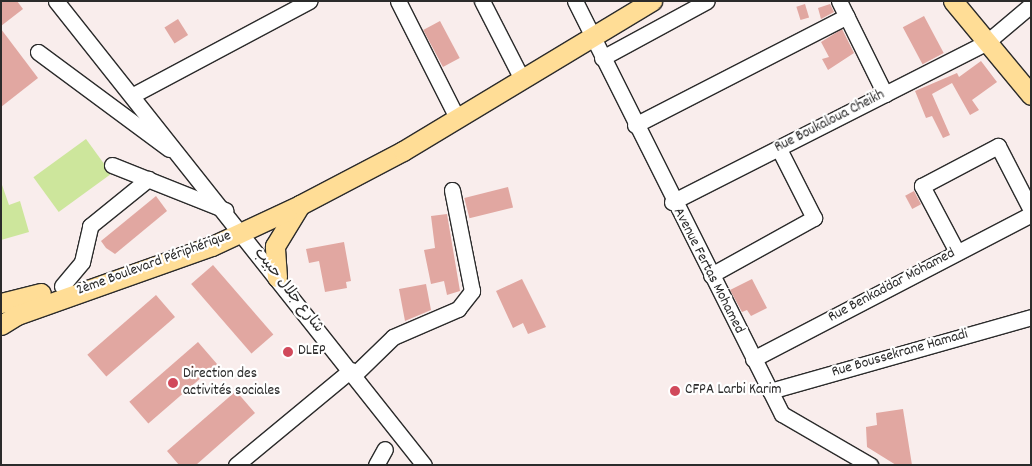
<!DOCTYPE html>
<html>
<head>
<meta charset="utf-8">
<style>
  body { margin:0 }
  #map { position:relative; width:1032px; height:466px; overflow:hidden; background:#f9edec; font-family:Dekko,"Playpen Sans Arabic",sans-serif }
  div>[style] { position:absolute }
  .green>* { inset:0; background:#cde69c; transform-origin:0 0 }
  .building>* { inset:0; background:#e1a7a1; transform-origin:0 0 }
  .roads { filter:drop-shadow(1px 0 #2b2b2b) drop-shadow(-1px 0 #2b2b2b) drop-shadow(0 1px #2b2b2b) drop-shadow(0 -1px #2b2b2b) }
  .minor>* { height:15px; margin:-7.5px; padding:0 7.5px; transform-origin:7.5px; border-radius:7.5px; background:#fff }
  .major>* { height:19px; margin:-9.5px; padding:0 9.5px; transform-origin:9.5px; border-radius:9.5px; background:#ffdd96 }
  .dots>* { width:14px; height:14px; translate:-50% -50%; box-sizing:border-box; border:2px solid #fff; border-radius:50% }
  span { translate:-50% -50%; white-space:nowrap; text-align:center; line-height:1.15; -webkit-text-stroke:4.5px #fff; paint-order:stroke }
  .street-label { font-size:15px; color:#2b2b2b }
  .poi-label { font-size:15px; color:#2b2b2b }
  .left { translate:0 -50%; text-align:left }
  .frame { position:absolute; inset:0; border:2px solid #2b2b2b; pointer-events:none }
</style>
</head>
<body>
<div id="map">
  <div class="green">
    <i style="left:86px;top:139px;width:43px;height:65px;rotate:54deg"></i>
    <i style="clip-path:polygon(1px 182px,9px 205px,20px 201px,29px 232px,1px 240px)"></i>
  </div>
  <div class="building">
    <i style="clip-path:polygon(1px 1px,17px 1px,23px 9px,1px 26px)"></i>
    <i style="left:805px;top:4px;width:14px;height:9px;rotate:73deg"></i>
    <i style="clip-path:polygon(830px 4px,834px 12px,821px 19px,818px 8px)"></i>
    <i style="left:924px;top:16px;width:42px;height:24px;rotate:62deg"></i>
    <i style="left:178px;top:19px;width:19px;height:16px;rotate:58deg"></i>
    <i style="left:440px;top:21px;width:42px;height:19px;rotate:62deg"></i>
    <i style="clip-path:polygon(1px 29px,38px 78px,1px 107px)"></i>
    <i style="clip-path:polygon(842px 29px,854px 53px,828px 70px,822px 59px,829px 57px,821px 42px)"></i>
    <i style="clip-path:polygon(981px 61px,997px 82px,972px 100px,979px 110px,970px 115px,952px 83px,932px 94px,950px 135px,943px 138px,932px 116px,926px 118px,915px 91px,957px 73px,959px 77px)"></i>
    <i style="left:508px;top:187px;width:21px;height:45px;rotate:76deg"></i>
    <i style="left:914px;top:191px;width:15px;height:10px;rotate:62deg"></i>
    <i style="clip-path:polygon(156px 196px,167px 211px,115px 254px,106px 248px,101px 241px)"></i>
    <i style="clip-path:polygon(447px 214px,460px 291px,447px 295px,444px 281px,431px 284px,424px 250px,435px 248px,431px 216px)"></i>
    <i style="clip-path:polygon(344px 242px,351px 281px,346px 282px,347px 288px,325px 292px,319px 261px,309px 263px,306px 249px)"></i>
    <i style="left:213px;top:265px;width:92px;height:29px;rotate:49deg"></i>
    <i style="clip-path:polygon(522px 279px,546px 327px,528px 334px,523px 323px,513px 328px,496px 291px)"></i>
    <i style="clip-path:polygon(752px 279px,767px 308px,751px 316px,747px 310px,742px 312px,730px 290px)"></i>
    <i style="clip-path:polygon(426px 284px,431px 310px,405px 321px,399px 289px)"></i>
    <i style="left:156px;top:295px;width:29px;height:91px;rotate:49deg"></i>
    <i style="left:198px;top:342px;width:29px;height:91px;rotate:49deg"></i>
    <i style="clip-path:polygon(236px 391px,255px 413px,196px 465px,179px 465px,167px 451px)"></i>
    <i style="clip-path:polygon(903px 409px,912px 465px,896px 465px,867px 447px,866px 427px,877px 425px,876px 413px)"></i>
  </div>
  <div class="roads">
    <div class="minor">
      <i style="left:56px;top:1px;width:592px;rotate:51.58deg"></i>
      <i style="left:398px;top:1px;width:131px;rotate:63.2deg"></i>
      <i style="left:482px;top:1px;width:88px;rotate:62.9deg"></i>
      <i style="left:575px;top:1px;width:462px;rotate:63.4deg"></i>
      <i style="left:782px;top:414px;width:102px;rotate:30.1deg"></i>
      <i style="left:839px;top:1px;width:104px;rotate:63.7deg"></i>
      <i style="left:38px;top:52px;width:163px;rotate:36.5deg"></i>
      <i style="left:602px;top:58px;width:119px;rotate:-28.5deg"></i>
      <i style="left:133px;top:95px;width:200px;rotate:-28.1deg"></i>
      <i style="left:635px;top:125px;width:238px;rotate:-27.2deg"></i>
      <i style="left:112px;top:165px;width:122px;rotate:21.7deg"></i>
      <i style="left:672px;top:202px;width:353px;rotate:-26.9deg"></i>
      <i style="left:987px;top:42px;width:57px;rotate:-40.1deg"></i>
      <i style="left:957px;top:252px;width:75px;rotate:-117.9deg"></i>
      <i style="left:922px;top:186px;width:86px;rotate:-27.8deg"></i>
      <i style="left:998px;top:146px;width:72px;rotate:62.7deg"></i>
      <i style="left:711px;top:275px;width:118px;rotate:-29deg"></i>
      <i style="left:814px;top:218px;width:77px;rotate:-116.9deg"></i>
      <i style="left:62px;top:286px;width:31px;rotate:-50deg"></i>
      <i style="left:82px;top:262px;width:37px;rotate:-77deg"></i>
      <i style="left:90px;top:226px;width:75px;rotate:-39deg"></i>
      <i style="left:753px;top:359px;width:314px;rotate:-27.5deg"></i>
      <i style="left:355px;top:374px;width:53px;rotate:-44.2deg"></i>
      <i style="left:393px;top:337px;width:71px;rotate:-23.3deg"></i>
      <i style="left:458px;top:309px;width:23px;rotate:-52deg"></i>
      <i style="left:472px;top:291px;width:103px;rotate:-101.2deg"></i>
      <i style="left:770px;top:391px;width:271px;rotate:-15.8deg"></i>
      <i style="left:236px;top:465px;width:149px;rotate:-39.6deg"></i>
      <i style="left:376px;top:465px;width:18px;rotate:-61deg"></i>
    </div>
    <div class="major">
      <i style="left:953px;top:1px;width:122px;rotate:50.3deg"></i>
      <i style="left:277px;top:277px;width:31px;rotate:-94deg"></i>
      <i style="left:275px;top:246px;width:48px;rotate:-58.6deg"></i>
      <i style="left:1px;top:303px;width:41px;rotate:-14deg"></i>
      <i style="left:1px;top:325px;width:19px;rotate:-32deg"></i>
      <i style="left:17px;top:315px;width:207px;rotate:-19.5deg"></i>
      <i style="left:212px;top:246px;width:97px;rotate:-25deg"></i>
      <i style="left:300px;top:205px;width:116px;rotate:-27.7deg"></i>
      <i style="left:403px;top:151px;width:291px;rotate:-31.1deg"></i>
    </div>
  </div>
  <div class="dots">
    <i style="left:288px;top:352px;background:#d1495b"></i>
    <i style="left:173px;top:383px;background:#d1495b"></i>
    <i style="left:675px;top:391px;background:#d1495b"></i>
  </div>
  <div class="street-label">
    <span style="left:830px;top:122px;rotate:-27deg">Rue Boukaloua Cheikh</span>
    <span style="left:154px;top:264px;rotate:-20deg">2ème Boulevard Périphérique</span>
    <span style="left:708px;top:271px;rotate:63deg">Avenue Fertas Mohamed</span>
    <span style="left:892px;top:286px;rotate:-28deg">Rue Benkaddar Mohamed</span>
    <span style="left:288px;top:291px;rotate:52deg">شارع جلال حبيب</span>
    <span style="left:900px;top:354px;rotate:-16deg">Rue Boussekrane Hamadi</span>
  </div>
  <div class="poi-label">
    <span class="left" style="left:298px;top:352px">DLEP</span>
    <span class="left" style="left:183px;top:383px">Direction des<br>activités sociales</span>
    <span class="left" style="left:685px;top:391px">CFPA Larbi Karim</span>
  </div>
  <div class="frame"></div>
</div>
</body>
</html>
